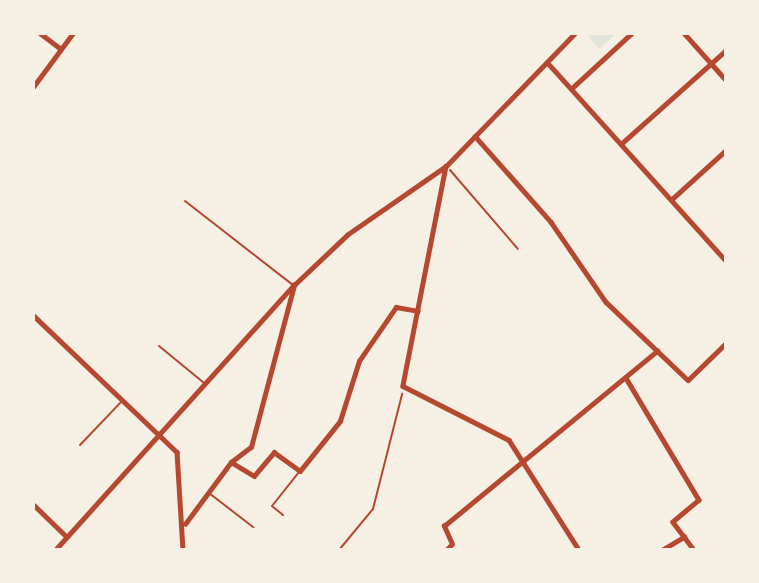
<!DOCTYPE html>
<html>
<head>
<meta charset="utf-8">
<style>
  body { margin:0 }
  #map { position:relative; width:759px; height:583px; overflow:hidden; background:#f6efe4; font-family:"Sofia Sans Condensed",sans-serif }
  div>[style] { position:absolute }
  .green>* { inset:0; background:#e2e4dc }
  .path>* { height:2px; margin:-1px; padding:0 1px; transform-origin:1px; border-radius:1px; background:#b5482f }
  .service>* { height:2px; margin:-1px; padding:0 1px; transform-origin:1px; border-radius:1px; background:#b5482f }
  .minor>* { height:4.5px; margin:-2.25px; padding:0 2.25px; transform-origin:2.25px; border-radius:2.25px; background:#b5482f }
  .tertiary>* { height:5px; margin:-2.5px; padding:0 2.5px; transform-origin:2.5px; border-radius:2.5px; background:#b5482f }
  span { translate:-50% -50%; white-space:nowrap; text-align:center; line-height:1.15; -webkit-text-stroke:7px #f6efe4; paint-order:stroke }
  .frame { position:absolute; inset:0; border:35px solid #f6efe4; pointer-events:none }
</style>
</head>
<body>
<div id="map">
  <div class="green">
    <i style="clip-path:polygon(586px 33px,617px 33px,599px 49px)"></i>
  </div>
  <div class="path">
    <i style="left:450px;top:170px;width:104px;rotate:49.3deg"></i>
    <i style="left:339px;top:550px;width:53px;rotate:-50.3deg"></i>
    <i style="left:373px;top:509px;width:119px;rotate:-75.8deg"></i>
  </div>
  <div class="service">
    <i style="left:185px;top:201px;width:137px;rotate:37.9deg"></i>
    <i style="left:159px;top:346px;width:58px;rotate:39.4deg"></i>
    <i style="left:80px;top:445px;width:61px;rotate:-46.3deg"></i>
    <i style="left:209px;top:493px;width:56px;rotate:37.7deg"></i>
    <i style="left:283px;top:515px;width:14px;rotate:-141deg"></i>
    <i style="left:272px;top:506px;width:43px;rotate:-51.5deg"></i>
  </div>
  <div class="minor">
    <i style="left:40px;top:33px;width:26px;rotate:37deg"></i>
    <i style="left:684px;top:33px;width:63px;rotate:48.2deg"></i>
    <i style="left:547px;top:62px;width:268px;rotate:48deg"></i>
    <i style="left:33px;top:87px;width:67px;rotate:-53.5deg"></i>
    <i style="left:571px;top:89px;width:83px;rotate:-42.6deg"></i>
    <i style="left:475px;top:136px;width:115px;rotate:48.5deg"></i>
    <i style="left:551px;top:222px;width:97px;rotate:55.5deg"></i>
    <i style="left:606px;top:302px;width:113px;rotate:43.6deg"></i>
    <i style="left:688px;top:380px;width:53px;rotate:-44.2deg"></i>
    <i style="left:621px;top:144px;width:141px;rotate:-41.8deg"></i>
    <i style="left:446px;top:166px;width:224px;rotate:101.1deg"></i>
    <i style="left:403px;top:386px;width:119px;rotate:27deg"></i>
    <i style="left:509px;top:440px;width:130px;rotate:57.5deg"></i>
    <i style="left:671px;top:200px;width:74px;rotate:-42.3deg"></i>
    <i style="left:33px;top:315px;width:199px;rotate:43.6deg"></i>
    <i style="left:177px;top:452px;width:98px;rotate:86.5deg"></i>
    <i style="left:626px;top:378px;width:142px;rotate:59.1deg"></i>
    <i style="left:699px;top:500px;width:34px;rotate:140deg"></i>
    <i style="left:673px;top:522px;width:35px;rotate:53deg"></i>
    <i style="left:231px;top:462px;width:27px;rotate:31deg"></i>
    <i style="left:254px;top:476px;width:31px;rotate:-50deg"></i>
    <i style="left:274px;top:452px;width:32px;rotate:36deg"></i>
    <i style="left:300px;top:471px;width:64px;rotate:-51.3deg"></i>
    <i style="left:340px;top:421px;width:63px;rotate:-72.4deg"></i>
    <i style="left:359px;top:361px;width:65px;rotate:-55.6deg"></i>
    <i style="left:396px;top:307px;width:22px;rotate:10deg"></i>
    <i style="left:33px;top:504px;width:47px;rotate:44.1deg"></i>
    <i style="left:185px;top:524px;width:77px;rotate:-53.4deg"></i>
    <i style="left:231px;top:462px;width:25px;rotate:-37deg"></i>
    <i style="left:251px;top:447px;width:168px;rotate:-75.1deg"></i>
    <i style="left:446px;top:550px;width:8px;rotate:-45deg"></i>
    <i style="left:452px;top:544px;width:20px;rotate:-114deg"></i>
    <i style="left:444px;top:526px;width:276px;rotate:-39.4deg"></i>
    <i style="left:662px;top:550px;width:26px;rotate:-31deg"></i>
  </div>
  <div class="tertiary">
    <i style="left:55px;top:550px;width:357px;rotate:-48deg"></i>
    <i style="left:294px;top:285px;width:74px;rotate:-43.4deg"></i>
    <i style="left:348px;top:234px;width:119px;rotate:-34.8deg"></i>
    <i style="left:446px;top:166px;width:185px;rotate:-45.9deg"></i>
  </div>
  <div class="frame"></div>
</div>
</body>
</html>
